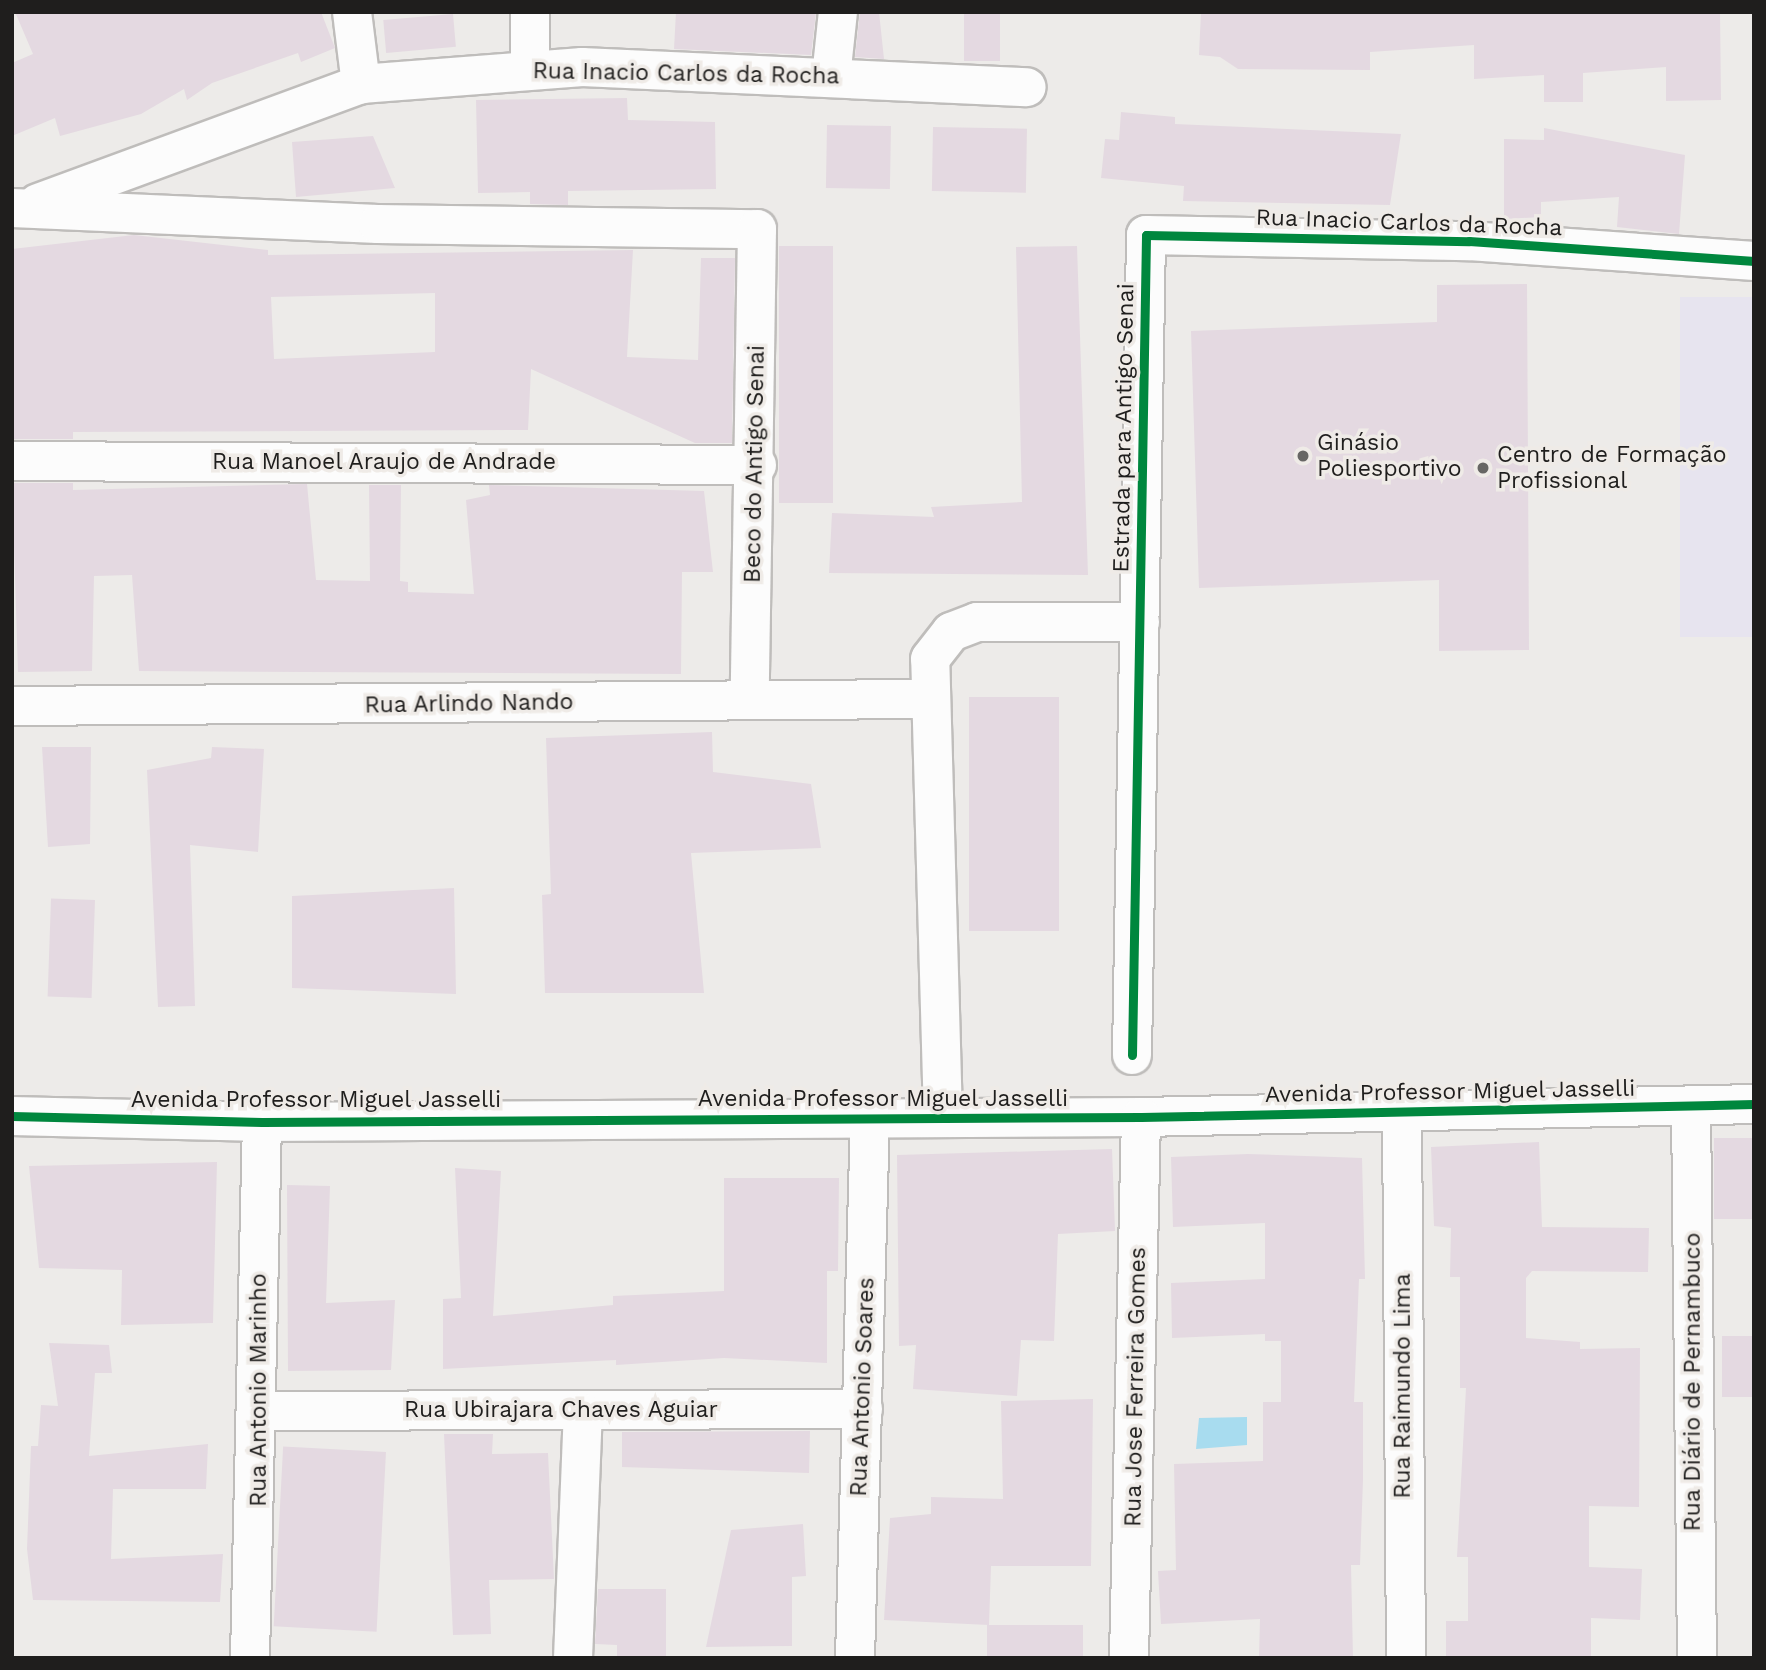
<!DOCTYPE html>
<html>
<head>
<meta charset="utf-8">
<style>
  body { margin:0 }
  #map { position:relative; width:1766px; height:1670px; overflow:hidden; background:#edebe9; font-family:"Work Sans",sans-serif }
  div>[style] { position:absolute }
  .commercial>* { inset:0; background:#e7e4ef; transform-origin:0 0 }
  .water>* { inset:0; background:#a8dcef }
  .building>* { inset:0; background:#e4d9e1; transform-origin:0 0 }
  .roads { filter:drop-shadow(2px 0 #bfbdbb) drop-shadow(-2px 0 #bfbdbb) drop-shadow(0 2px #bfbdbb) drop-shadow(0 -2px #bfbdbb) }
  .minor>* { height:38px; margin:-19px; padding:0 19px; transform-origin:19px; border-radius:19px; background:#fcfcfc }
  .cycleway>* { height:9px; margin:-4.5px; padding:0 4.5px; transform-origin:4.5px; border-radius:4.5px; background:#00873e }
  .dots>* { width:19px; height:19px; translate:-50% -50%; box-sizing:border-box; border:4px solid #efebe7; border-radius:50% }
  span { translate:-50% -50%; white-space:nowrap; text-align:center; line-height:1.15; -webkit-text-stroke:7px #efebe7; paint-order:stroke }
  .street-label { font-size:23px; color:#1f1e1d }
  .poi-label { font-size:23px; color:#1f1e1d }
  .left { translate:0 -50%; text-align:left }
  .frame { position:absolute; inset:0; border:14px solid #1f1e1d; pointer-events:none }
</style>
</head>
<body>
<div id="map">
  <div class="commercial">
    <i style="left:1680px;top:297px;width:74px;height:340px"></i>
  </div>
  <div class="water">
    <i style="clip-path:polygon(1247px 1417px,1247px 1445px,1196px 1449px,1199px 1418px)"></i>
  </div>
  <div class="building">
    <i style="clip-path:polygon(15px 12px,321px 12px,335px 48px,301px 62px,298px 53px,212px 83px,187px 100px,184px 89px,141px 114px,60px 136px,55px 118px,12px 136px,12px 63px,33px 54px)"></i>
    <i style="clip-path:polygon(676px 12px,816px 12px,811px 55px,674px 49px)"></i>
    <i style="clip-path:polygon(860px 12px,879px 12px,884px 59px,855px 57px)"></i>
    <i style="left:964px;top:12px;width:36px;height:49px"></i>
    <i style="clip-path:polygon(1201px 12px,1720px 12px,1721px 100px,1666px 101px,1666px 67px,1583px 73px,1583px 102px,1544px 102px,1544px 75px,1474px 79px,1474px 45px,1370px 52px,1370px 70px,1238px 69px,1220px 57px,1199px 55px)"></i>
    <i style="left:453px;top:14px;width:33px;height:70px;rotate:85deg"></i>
    <i style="clip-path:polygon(627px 98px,628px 120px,715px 122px,716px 189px,568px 191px,568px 205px,530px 204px,530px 192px,478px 193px,476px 100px)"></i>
    <i style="clip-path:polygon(1121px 112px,1175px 117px,1175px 124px,1401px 134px,1390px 205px,1183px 201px,1184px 186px,1101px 178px,1105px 139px,1119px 140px)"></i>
    <i style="left:827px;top:125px;width:64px;height:63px;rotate:1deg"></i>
    <i style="left:933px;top:127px;width:94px;height:64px;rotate:1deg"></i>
    <i style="clip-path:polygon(1544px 128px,1685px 155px,1679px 234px,1617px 227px,1619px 197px,1541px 202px,1541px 217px,1504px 219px,1504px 139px,1544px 140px)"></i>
    <i style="clip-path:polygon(373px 136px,395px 188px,296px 197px,292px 142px)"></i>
    <i style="clip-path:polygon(evenodd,134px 235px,268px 250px,268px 255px,633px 250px,627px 357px,698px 360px,701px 258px,735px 258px,732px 443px,695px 443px,531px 369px,528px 430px,73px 432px,73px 439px,12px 439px,12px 249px,134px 235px,435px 293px,435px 352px,274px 359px,271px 297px,435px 293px)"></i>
    <i style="left:779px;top:246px;width:54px;height:257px"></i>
    <i style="clip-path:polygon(1077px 246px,1088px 575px,829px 573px,832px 513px,934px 517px,931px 507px,1022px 502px,1016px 247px)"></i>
    <i style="clip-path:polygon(1527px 284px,1529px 650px,1439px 651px,1439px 580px,1199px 588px,1191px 331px,1437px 322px,1437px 285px)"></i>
    <i style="clip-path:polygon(12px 483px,73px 483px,73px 490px,307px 484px,316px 580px,370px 581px,369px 485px,401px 485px,400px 581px,408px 582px,408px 592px,474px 594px,466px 500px,490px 495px,489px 485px,704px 491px,713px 572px,682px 572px,681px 674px,139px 671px,132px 575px,94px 576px,92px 671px,18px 672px)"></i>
    <i style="left:1059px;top:697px;width:234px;height:90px;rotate:90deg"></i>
    <i style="clip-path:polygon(712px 732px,713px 772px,811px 784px,821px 848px,691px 853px,704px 993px,545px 993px,542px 895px,551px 894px,546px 738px)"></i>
    <i style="clip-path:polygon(42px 747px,91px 747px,90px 844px,48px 847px)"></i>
    <i style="clip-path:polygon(212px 747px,264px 749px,258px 852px,190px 845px,195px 1006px,158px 1007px,147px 770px,211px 758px)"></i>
    <i style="clip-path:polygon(454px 888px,456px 994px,292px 988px,292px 896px)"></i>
    <i style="left:95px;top:900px;width:98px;height:44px;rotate:92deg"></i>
    <i style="left:1754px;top:1138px;width:81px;height:40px;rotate:90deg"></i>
    <i style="clip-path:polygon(1539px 1142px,1542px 1227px,1649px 1228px,1648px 1272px,1532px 1271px,1526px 1278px,1526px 1338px,1580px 1342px,1580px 1349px,1640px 1348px,1639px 1507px,1589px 1506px,1589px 1567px,1642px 1569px,1640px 1620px,1591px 1618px,1591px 1658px,1446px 1658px,1446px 1621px,1468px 1621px,1468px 1557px,1457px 1557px,1466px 1388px,1460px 1388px,1460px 1277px,1450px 1277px,1451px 1228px,1434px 1226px,1431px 1147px)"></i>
    <i style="clip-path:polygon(1112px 1149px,1115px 1231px,1058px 1234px,1054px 1341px,1021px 1340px,1017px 1396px,913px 1389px,916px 1345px,899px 1346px,897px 1155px)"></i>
    <i style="clip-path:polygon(1248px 1154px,1362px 1158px,1365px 1279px,1359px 1279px,1354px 1402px,1363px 1402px,1363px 1480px,1360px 1565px,1351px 1565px,1353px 1658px,1259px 1658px,1260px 1619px,1161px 1624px,1158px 1571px,1176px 1570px,1174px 1464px,1263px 1461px,1263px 1402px,1281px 1402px,1281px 1341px,1265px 1341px,1265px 1334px,1172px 1338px,1171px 1283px,1265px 1279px,1265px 1223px,1173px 1227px,1171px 1157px)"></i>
    <i style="clip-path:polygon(217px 1162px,213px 1323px,121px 1325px,122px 1270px,39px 1268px,29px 1166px)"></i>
    <i style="clip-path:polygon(455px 1168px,501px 1171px,493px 1316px,613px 1305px,613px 1296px,724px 1291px,724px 1178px,839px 1178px,838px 1271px,827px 1271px,827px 1363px,724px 1358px,616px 1365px,616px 1360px,443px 1369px,443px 1299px,461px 1298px)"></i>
    <i style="clip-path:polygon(287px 1185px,330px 1186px,326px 1303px,395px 1300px,391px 1370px,288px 1371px)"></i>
    <i style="left:1722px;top:1336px;width:32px;height:61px"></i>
    <i style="clip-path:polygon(49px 1343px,109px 1345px,112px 1373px,95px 1373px,89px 1456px,208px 1444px,206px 1489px,113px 1489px,111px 1559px,223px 1554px,220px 1602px,33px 1600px,27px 1549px,31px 1446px,38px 1446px,41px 1405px,58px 1406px)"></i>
    <i style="clip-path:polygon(1093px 1399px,1091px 1566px,991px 1566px,989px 1625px,884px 1620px,890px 1518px,931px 1514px,931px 1497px,1003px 1499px,1001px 1401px)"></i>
    <i style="clip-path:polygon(810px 1431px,809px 1473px,622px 1467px,622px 1432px)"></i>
    <i style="clip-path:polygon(444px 1434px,493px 1434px,492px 1454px,548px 1453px,554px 1579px,489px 1580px,491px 1634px,453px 1635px)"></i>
    <i style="left:386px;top:1452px;width:180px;height:103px;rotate:93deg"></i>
    <i style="clip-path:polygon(803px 1524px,806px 1576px,792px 1577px,792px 1646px,706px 1647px,731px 1530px)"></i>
    <i style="clip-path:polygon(598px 1589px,666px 1589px,666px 1658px,617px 1658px,617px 1645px,595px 1644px)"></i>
    <i style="left:987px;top:1625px;width:96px;height:33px"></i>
  </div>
  <div class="roads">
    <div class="minor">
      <i style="left:352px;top:12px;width:73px;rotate:82.9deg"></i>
      <i style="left:530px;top:12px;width:57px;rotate:90deg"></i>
      <i style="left:831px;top:77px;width:65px;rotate:-83.9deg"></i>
      <i style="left:38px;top:203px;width:344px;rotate:-20.2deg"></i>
      <i style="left:361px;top:84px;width:222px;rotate:-4.4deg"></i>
      <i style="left:582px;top:67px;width:445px;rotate:2.6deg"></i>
      <i style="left:12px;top:208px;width:366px;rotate:2.5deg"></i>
      <i style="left:378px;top:224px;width:379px;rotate:0.8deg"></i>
      <i style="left:757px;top:229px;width:470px;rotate:90.9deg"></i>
      <i style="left:12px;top:461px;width:745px;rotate:0.31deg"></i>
      <i style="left:12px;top:706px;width:915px;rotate:-0.44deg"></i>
      <i style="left:1132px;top:1055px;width:820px;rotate:-89.02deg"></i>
      <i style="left:1146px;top:235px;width:323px;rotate:1.1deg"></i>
      <i style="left:1469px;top:241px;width:286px;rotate:4deg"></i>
      <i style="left:1691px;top:1105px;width:553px;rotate:89.38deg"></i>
      <i style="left:1402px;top:1114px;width:544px;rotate:89.58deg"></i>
      <i style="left:12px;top:1116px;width:250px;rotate:1.4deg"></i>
      <i style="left:262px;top:1122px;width:879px;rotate:-0.33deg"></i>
      <i style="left:1141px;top:1117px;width:613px;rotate:-1.21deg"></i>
      <i style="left:943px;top:1117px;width:458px;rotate:-91.6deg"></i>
      <i style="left:930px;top:659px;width:34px;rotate:-52deg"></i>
      <i style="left:951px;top:632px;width:28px;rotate:-21deg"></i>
      <i style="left:977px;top:622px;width:163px"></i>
      <i style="left:259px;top:1411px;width:604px;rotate:-0.19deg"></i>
      <i style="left:250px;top:1658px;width:536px;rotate:-88.72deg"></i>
      <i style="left:573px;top:1658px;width:245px;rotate:-87.7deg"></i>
      <i style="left:855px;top:1658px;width:541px;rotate:-88.41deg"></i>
      <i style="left:1129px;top:1658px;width:541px;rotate:-88.73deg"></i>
    </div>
  </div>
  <div class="cycleway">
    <i style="left:1132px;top:1055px;width:820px;rotate:-89.02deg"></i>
    <i style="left:1146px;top:235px;width:323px;rotate:1.1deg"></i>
    <i style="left:1469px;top:241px;width:286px;rotate:4deg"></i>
    <i style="left:12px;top:1116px;width:250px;rotate:1.4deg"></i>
    <i style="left:262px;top:1122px;width:879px;rotate:-0.33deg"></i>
    <i style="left:1141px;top:1117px;width:613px;rotate:-1.21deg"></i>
  </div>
  <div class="dots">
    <i style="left:1303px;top:456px;background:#676664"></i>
    <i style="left:1483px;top:468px;background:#676664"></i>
  </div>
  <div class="street-label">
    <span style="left:686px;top:74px;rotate:1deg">Rua Inacio Carlos da Rocha</span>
    <span style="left:1409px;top:223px;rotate:2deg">Rua Inacio Carlos da Rocha</span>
    <span style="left:1124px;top:428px;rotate:-89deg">Estrada para Antigo Senai</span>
    <span style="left:384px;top:462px">Rua Manoel Araujo de Andrade</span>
    <span style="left:755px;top:464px;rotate:-89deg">Beco do Antigo Senai</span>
    <span style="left:469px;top:704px;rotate:-1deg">Rua Arlindo Nando</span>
    <span style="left:1450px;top:1092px;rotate:-1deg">Avenida Professor Miguel Jasselli</span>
    <span style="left:883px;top:1099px">Avenida Professor Miguel Jasselli</span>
    <span style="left:316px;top:1100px">Avenida Professor Miguel Jasselli</span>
    <span style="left:1693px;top:1382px;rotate:-90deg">Rua Diário de Pernambuco</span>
    <span style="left:1403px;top:1386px;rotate:-90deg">Rua Raimundo Lima</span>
    <span style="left:863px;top:1387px;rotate:-88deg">Rua Antonio Soares</span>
    <span style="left:1136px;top:1387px;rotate:-89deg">Rua Jose Ferreira Gomes</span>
    <span style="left:259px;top:1390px;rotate:-90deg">Rua Antonio Marinho</span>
    <span style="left:561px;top:1410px">Rua Ubirajara Chaves Aguiar</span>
  </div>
  <div class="poi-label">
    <span class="left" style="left:1317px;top:456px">Ginásio<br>Poliesportivo</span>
    <span class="left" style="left:1497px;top:468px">Centro de Formação<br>Profissional</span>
  </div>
  <div class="frame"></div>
</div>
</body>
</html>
